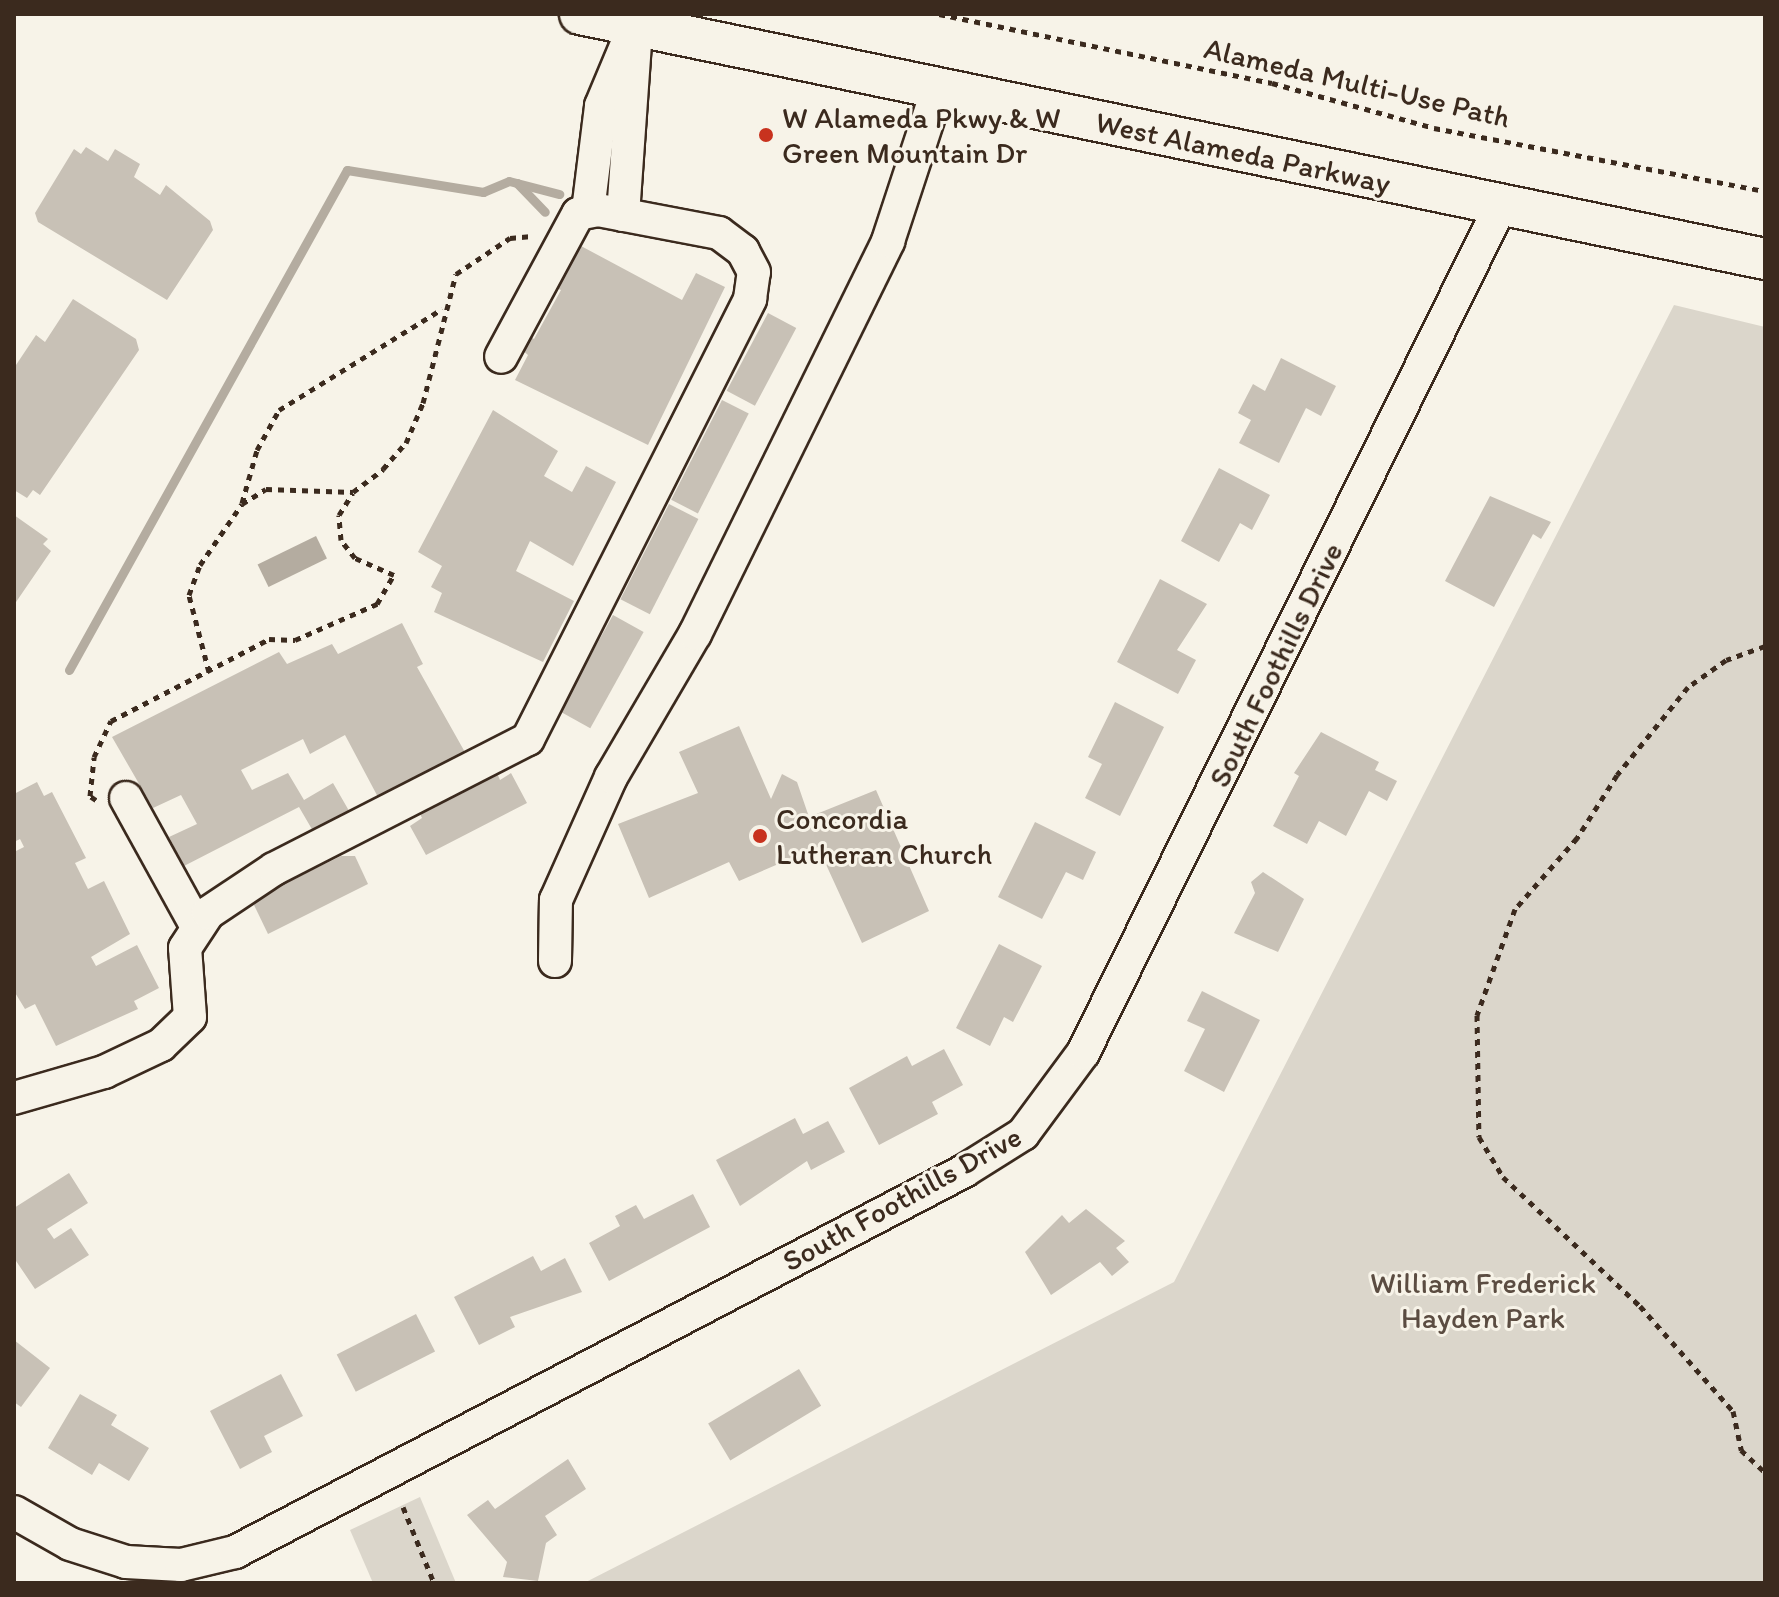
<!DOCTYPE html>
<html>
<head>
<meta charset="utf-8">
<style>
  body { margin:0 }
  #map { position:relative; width:1779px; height:1597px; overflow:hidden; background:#f7f3e8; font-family:Itim,sans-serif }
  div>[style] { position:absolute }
  .green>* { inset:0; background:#dbd6cb }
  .water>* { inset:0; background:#b4aca0; transform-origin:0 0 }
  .stream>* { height:9px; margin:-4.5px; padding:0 4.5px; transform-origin:4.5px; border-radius:4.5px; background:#b4aca0 }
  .building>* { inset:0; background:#c8c1b6; transform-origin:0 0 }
  .path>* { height:5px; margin-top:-2.5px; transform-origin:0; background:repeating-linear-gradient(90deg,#3b2a1e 0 6px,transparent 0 12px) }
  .roads { filter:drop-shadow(2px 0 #3b2a1e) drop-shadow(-2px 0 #3b2a1e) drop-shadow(0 2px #3b2a1e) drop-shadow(0 -2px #3b2a1e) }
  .minor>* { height:32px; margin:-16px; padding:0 16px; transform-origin:16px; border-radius:16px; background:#f7f3e8 }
  .major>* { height:40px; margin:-20px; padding:0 20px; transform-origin:20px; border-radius:20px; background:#f7f3e8 }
  .dots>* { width:22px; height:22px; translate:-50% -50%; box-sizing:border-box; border:4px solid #f7f3e8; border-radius:50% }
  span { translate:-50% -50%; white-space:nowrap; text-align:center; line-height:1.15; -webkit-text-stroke:6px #f7f3e8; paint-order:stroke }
  .street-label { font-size:30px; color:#3b2a1e }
  .poi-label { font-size:30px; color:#3b2a1e }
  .left { translate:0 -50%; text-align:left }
  .park-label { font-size:30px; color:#5b4c41 }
  .frame { position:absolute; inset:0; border:16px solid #3b2a1e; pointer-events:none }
</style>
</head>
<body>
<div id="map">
  <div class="green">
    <i style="clip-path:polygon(1674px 305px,1765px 327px,1765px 1583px,584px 1583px,1174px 1282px)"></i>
    <i style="clip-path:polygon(420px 1497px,456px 1583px,373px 1583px,350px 1530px)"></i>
  </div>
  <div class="water">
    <i style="left:316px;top:536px;width:25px;height:65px;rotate:64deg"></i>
  </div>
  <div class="stream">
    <i style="left:517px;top:183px;width:40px;rotate:46deg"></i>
    <i style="left:69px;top:670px;width:572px;rotate:-60.93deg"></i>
    <i style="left:347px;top:170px;width:138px;rotate:9.2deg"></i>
    <i style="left:483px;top:192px;width:28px;rotate:-23deg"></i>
    <i style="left:509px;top:181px;width:52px;rotate:14.6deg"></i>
  </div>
  <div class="building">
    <i style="clip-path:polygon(86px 147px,108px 161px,115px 149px,140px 164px,134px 177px,160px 195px,166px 185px,210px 221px,213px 230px,167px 300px,38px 222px,35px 213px,74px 149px,81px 154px)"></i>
    <i style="clip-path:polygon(581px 246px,682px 300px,696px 273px,725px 287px,648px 445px,515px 380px,528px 355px,521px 349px,529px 336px,534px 339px,561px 290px,553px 287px,560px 272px,566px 275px)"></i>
    <i style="clip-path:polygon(73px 299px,136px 339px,139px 350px,40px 495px,33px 490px,27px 498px,14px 490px,14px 368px,36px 335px,45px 342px)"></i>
    <i style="left:768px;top:313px;width:32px;height:88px;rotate:28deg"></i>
    <i style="clip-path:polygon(1281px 358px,1336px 386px,1321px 416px,1306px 408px,1279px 463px,1239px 443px,1251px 420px,1238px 413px,1253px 384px,1265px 391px)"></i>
    <i style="left:722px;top:400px;width:30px;height:112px;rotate:27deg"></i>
    <i style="clip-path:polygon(493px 410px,558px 451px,544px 476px,572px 492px,586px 466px,616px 482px,573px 566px,530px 541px,516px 571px,574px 601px,543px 662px,434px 612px,442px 593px,431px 587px,442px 566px,418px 552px)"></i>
    <i style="clip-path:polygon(1219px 468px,1270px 495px,1252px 530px,1240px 523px,1219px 562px,1181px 541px)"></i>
    <i style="clip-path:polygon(1490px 496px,1551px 522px,1541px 539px,1533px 534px,1494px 607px,1445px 581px)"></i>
    <i style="left:669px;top:504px;width:33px;height:107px;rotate:27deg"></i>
    <i style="clip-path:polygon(14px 515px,48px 539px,43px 544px,51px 551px,14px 605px)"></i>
    <i style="clip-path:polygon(1160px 579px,1207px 604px,1177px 650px,1196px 660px,1178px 694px,1117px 662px)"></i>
    <i style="left:613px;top:615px;width:35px;height:110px;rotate:29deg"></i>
    <i style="clip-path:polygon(402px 623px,423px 664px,417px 667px,466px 754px,379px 799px,345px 735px,310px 754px,303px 739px,241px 770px,252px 790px,288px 773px,304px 800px,333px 783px,352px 816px,313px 831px,299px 807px,184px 866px,169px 837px,197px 824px,181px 795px,153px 808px,112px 737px,279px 652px,287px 664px,332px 644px,338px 654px)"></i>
    <i style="clip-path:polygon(1115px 702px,1164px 727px,1120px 816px,1085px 798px,1102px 764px,1088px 757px)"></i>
    <i style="clip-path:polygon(739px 726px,771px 799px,782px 774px,797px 782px,809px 817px,876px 790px,929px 911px,862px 943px,818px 847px,739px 881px,729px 862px,649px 898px,618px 824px,698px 793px,679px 752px)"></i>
    <i style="clip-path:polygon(1321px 732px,1379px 762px,1375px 770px,1397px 781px,1387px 801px,1369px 791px,1346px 836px,1319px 821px,1307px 844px,1273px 826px,1299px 776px,1294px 773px)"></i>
    <i style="clip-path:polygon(497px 773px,500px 780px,511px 773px,527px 803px,426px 855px,410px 826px,422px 818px,419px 812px)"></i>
    <i style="clip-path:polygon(37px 782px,44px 796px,52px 792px,86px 858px,75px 863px,88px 889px,104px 881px,130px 934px,91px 957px,96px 966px,137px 945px,159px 988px,134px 1001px,138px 1009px,56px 1046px,35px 1004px,25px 1009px,14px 991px,14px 852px,24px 847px,20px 839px,14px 842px,14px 794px)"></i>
    <i style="clip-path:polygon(1035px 822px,1096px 852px,1083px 880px,1066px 872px,1042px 919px,998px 897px)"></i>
    <i style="clip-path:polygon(341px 856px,355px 856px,368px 884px,268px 934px,254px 905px,264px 894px)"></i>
    <i style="clip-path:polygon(1263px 872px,1304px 899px,1278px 952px,1234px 933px,1255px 893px,1251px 882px)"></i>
    <i style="clip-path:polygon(999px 944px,1042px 966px,1013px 1022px,1004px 1017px,990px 1046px,956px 1028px)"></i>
    <i style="clip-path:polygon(1202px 991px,1260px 1020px,1224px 1092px,1184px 1071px,1205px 1029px,1187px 1021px)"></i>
    <i style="clip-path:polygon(944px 1049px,963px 1085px,932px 1102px,938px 1114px,879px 1145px,849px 1088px,907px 1056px,912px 1066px)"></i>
    <i style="clip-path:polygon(795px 1118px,803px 1134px,828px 1121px,845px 1152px,811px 1170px,807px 1161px,740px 1206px,716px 1160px)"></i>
    <i style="clip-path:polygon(69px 1173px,88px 1203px,47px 1229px,54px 1239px,71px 1228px,89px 1255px,35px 1289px,14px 1258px,14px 1208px)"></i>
    <i style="clip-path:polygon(693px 1194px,710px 1227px,609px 1281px,589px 1243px,620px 1226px,615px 1216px,636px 1205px,644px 1219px)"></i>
    <i style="clip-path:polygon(1086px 1209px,1125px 1241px,1116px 1248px,1129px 1262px,1112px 1276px,1100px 1262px,1051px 1295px,1025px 1252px,1062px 1215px,1069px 1223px)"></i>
    <i style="clip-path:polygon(533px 1256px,541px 1271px,565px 1258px,582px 1292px,510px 1317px,515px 1327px,479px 1345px,454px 1297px)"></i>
    <i style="left:416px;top:1314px;width:42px;height:89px;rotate:63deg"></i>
    <i style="clip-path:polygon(14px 1340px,50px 1368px,21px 1407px,14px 1402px)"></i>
    <i style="left:799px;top:1369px;width:43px;height:106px;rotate:59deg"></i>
    <i style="clip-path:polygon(281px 1374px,303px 1416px,264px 1436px,272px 1452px,240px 1469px,210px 1411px)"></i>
    <i style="clip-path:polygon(80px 1394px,117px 1415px,111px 1425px,149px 1448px,129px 1481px,99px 1463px,92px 1475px,48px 1448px)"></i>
    <i style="clip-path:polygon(568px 1459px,586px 1489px,545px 1516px,557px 1535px,546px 1543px,538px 1581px,503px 1577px,507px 1562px,467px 1515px,488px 1500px,495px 1509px)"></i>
  </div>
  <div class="path">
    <i style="left:939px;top:14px;width:340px;rotate:11.7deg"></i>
    <i style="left:1272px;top:83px;width:168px;rotate:15.5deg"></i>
    <i style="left:1434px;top:128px;width:337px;rotate:10.8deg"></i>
    <i style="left:242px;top:503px;width:55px;rotate:-74.2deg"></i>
    <i style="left:257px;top:450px;width:46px;rotate:-61.2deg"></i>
    <i style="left:279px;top:410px;width:192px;rotate:-31.8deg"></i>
    <i style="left:1765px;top:646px;width:41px;rotate:160.3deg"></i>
    <i style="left:1726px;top:660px;width:47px;rotate:144.6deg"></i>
    <i style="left:1688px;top:687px;width:113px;rotate:128.9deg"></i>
    <i style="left:1617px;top:775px;width:75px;rotate:122.4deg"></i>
    <i style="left:1577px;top:838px;width:94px;rotate:131.1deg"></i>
    <i style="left:1515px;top:909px;width:113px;rotate:109.7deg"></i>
    <i style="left:1477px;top:1015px;width:122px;rotate:89.1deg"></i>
    <i style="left:1479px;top:1137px;width:47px;rotate:59deg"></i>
    <i style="left:1503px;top:1177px;width:188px;rotate:43.3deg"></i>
    <i style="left:1640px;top:1306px;width:140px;rotate:48.5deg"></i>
    <i style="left:1733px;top:1411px;width:40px;rotate:78deg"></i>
    <i style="left:1741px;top:1450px;width:33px;rotate:43deg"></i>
    <i style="left:209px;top:672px;width:80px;rotate:-104.6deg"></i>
    <i style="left:189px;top:595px;width:32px;rotate:-70deg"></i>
    <i style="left:200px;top:565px;width:74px;rotate:-55.5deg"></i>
    <i style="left:242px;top:504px;width:28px;rotate:-32deg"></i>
    <i style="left:266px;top:489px;width:87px;rotate:2deg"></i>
    <i style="left:353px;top:492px;width:38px;rotate:-37deg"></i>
    <i style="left:383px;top:469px;width:35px;rotate:-49deg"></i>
    <i style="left:406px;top:443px;width:43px;rotate:-67deg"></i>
    <i style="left:423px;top:403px;width:133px;rotate:-75.7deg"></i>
    <i style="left:456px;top:274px;width:65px;rotate:-33.7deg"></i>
    <i style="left:510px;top:238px;width:22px;rotate:-5deg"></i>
    <i style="left:96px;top:800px;width:7px;rotate:-146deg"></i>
    <i style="left:90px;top:796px;width:39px;rotate:-84deg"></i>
    <i style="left:94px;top:757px;width:40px;rotate:-65deg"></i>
    <i style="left:111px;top:721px;width:178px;rotate:-27.4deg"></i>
    <i style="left:269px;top:639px;width:26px;rotate:2deg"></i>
    <i style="left:295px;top:640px;width:90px;rotate:-23.7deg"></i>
    <i style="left:377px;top:604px;width:34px;rotate:-60deg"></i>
    <i style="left:394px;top:575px;width:43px;rotate:-156.4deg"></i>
    <i style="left:355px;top:558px;width:23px;rotate:-128deg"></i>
    <i style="left:341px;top:540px;width:25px;rotate:-95deg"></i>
    <i style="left:339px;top:515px;width:26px;rotate:-58deg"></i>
    <i style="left:403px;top:1507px;width:82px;rotate:67.8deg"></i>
  </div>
  <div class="roads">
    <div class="minor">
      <i style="left:588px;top:211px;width:106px;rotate:-82.9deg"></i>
      <i style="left:601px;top:106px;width:73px;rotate:-67.3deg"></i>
      <i style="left:623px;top:215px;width:201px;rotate:-86deg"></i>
      <i style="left:126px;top:798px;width:145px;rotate:61.1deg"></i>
      <i style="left:555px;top:961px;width:61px;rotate:-89.1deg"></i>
      <i style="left:556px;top:900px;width:135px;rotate:-65.9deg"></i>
      <i style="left:611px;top:777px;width:166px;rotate:-59.6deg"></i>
      <i style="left:695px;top:634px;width:438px;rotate:-63.8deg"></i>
      <i style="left:888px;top:241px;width:160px;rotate:-71.8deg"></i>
      <i style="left:14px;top:1098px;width:94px;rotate:-16.1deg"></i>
      <i style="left:104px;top:1072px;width:63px;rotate:-25.3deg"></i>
      <i style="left:161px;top:1045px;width:40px;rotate:-44deg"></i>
      <i style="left:190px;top:1017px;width:69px;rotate:-94.1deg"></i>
      <i style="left:185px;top:948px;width:42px;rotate:-56.7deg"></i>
      <i style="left:208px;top:913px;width:79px;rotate:-33.7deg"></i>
      <i style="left:274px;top:869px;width:285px;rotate:-27.1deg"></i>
      <i style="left:528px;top:739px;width:493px;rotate:-63.2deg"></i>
      <i style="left:750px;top:299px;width:27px;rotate:-82deg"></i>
      <i style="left:754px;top:272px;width:24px;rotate:-118deg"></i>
      <i style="left:743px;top:251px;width:30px;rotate:-143deg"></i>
      <i style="left:719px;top:233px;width:123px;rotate:-169.2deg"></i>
      <i style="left:598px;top:210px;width:20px;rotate:169deg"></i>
      <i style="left:578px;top:214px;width:162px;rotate:118.3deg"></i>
      <i style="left:14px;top:1512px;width:64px;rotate:29.7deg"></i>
      <i style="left:70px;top:1544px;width:59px;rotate:17.8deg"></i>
      <i style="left:126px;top:1562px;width:55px;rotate:3.1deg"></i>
      <i style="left:181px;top:1565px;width:56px;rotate:-13.5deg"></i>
      <i style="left:235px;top:1552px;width:823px;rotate:-27.59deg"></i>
      <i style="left:964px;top:1171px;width:70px;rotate:-32.1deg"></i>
      <i style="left:1023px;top:1134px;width:101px;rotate:-53.5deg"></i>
      <i style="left:1083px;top:1053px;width:943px;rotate:-63.76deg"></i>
    </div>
    <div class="major">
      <i style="left:580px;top:14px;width:1210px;rotate:11.68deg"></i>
    </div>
  </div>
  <div class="dots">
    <i style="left:766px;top:135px;background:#c8321e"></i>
    <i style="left:760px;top:836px;background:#c8321e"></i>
  </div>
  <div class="street-label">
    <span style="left:1357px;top:83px;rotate:13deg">Alameda Multi-Use Path</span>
    <span style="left:1243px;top:153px;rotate:12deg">West Alameda Parkway</span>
    <span style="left:1276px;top:665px;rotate:-64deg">South Foothills Drive</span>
    <span style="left:902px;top:1199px;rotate:-29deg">South Foothills Drive</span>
  </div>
  <div class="poi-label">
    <span class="left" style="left:782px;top:135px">W Alameda Pkwy &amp; W<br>Green Mountain Dr</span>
    <span class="left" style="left:776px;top:836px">Concordia<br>Lutheran Church</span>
  </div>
  <div class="park-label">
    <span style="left:1483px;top:1300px">William Frederick<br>Hayden Park</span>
  </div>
  <div class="frame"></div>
</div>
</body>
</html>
